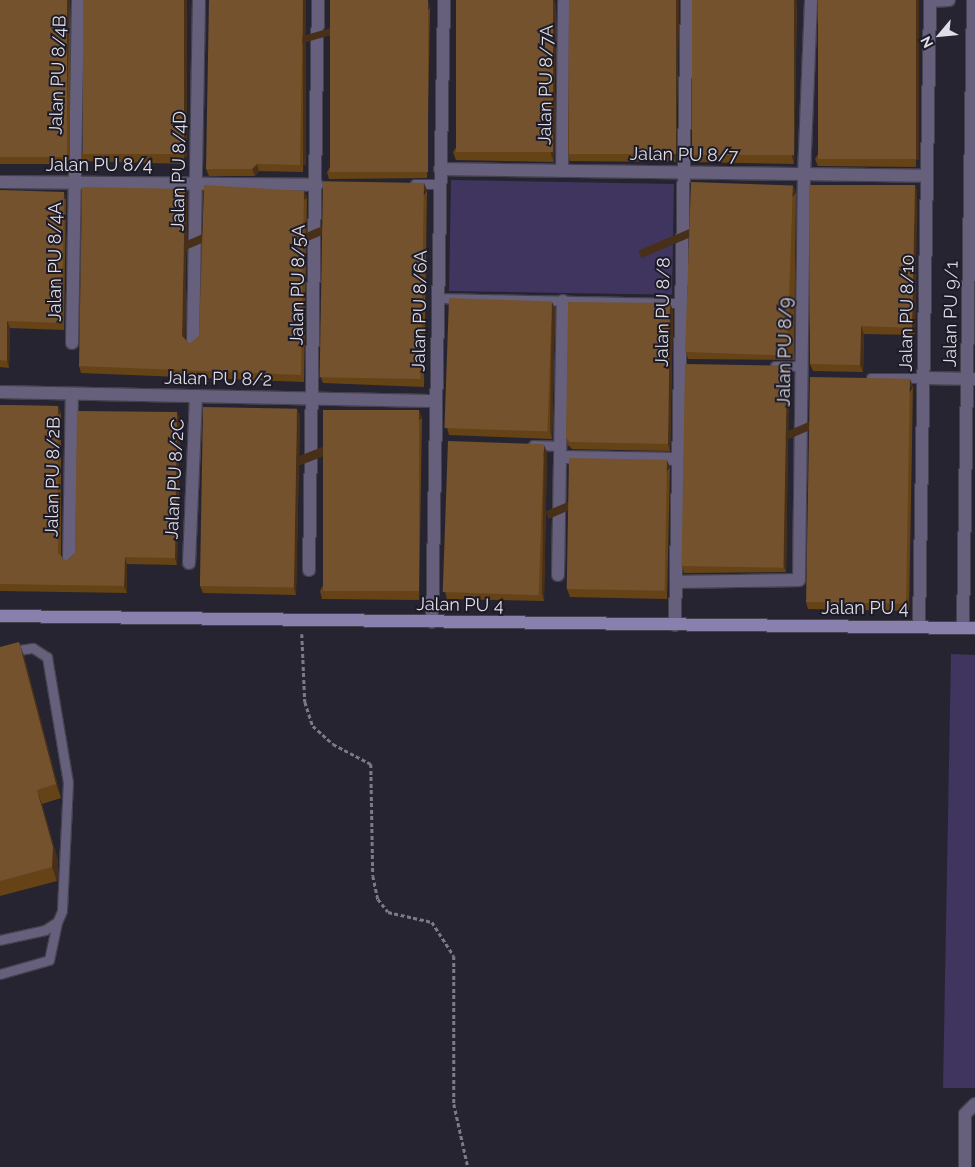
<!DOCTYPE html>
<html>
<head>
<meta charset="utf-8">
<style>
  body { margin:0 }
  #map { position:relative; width:975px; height:1167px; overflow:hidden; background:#272431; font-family:Raleway,sans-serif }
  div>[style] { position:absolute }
  .green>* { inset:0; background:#3f355e; transform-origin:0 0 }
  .path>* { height:2.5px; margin-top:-1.25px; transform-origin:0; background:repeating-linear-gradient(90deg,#7d7a85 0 4px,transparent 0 6.5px) }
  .roads { filter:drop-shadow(1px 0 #44424e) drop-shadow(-1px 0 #44424e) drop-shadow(0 1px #44424e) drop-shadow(0 -1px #44424e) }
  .lane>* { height:9px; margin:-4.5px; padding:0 4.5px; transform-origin:4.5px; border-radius:4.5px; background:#66607c }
  .street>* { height:12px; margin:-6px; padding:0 6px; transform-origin:6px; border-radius:6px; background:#66607c }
  .secondary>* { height:12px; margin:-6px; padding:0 6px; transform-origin:6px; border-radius:6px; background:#8a80ad }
  .wall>* { inset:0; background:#664217; transform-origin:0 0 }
  .shaded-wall>* { inset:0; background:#472f18; transform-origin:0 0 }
  .building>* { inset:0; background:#73522d; transform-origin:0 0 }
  span { translate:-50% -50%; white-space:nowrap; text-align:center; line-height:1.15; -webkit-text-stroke:4px #1d1b27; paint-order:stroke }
  .street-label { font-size:18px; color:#dfdde6 }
  .north { position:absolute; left:915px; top:10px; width:50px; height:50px; -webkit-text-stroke:4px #1d1b27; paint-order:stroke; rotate:242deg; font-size:14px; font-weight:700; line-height:20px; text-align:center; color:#dfdde6 }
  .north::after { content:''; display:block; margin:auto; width:18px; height:22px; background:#dfdde6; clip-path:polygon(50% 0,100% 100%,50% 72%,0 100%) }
</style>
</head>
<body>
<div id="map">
  <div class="green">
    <i style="left:451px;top:180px;width:223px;height:111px;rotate:1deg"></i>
    <i style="clip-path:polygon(951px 654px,975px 655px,975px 1088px,943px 1088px)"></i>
  </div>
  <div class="path">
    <i style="left:302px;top:634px;width:68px;rotate:87.5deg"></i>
    <i style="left:305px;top:702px;width:25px;rotate:72deg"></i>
    <i style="left:313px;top:726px;width:27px;rotate:42deg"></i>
    <i style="left:333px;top:744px;width:43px;rotate:27.8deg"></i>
    <i style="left:371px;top:764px;width:112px;rotate:89deg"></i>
    <i style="left:373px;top:876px;width:24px;rotate:78deg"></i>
    <i style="left:378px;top:899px;width:16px;rotate:52deg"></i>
    <i style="left:388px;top:912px;width:45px;rotate:12.8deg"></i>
    <i style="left:432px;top:922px;width:40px;rotate:57.1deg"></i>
    <i style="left:454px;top:956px;width:148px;rotate:90deg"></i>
    <i style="left:454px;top:1104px;width:65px;rotate:77.5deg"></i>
  </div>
  <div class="roads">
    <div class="lane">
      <i style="left:415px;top:184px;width:25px"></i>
      <i style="left:438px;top:298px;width:243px;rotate:1.2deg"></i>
      <i style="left:775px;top:366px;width:27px"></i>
      <i style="left:871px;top:378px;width:53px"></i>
      <i style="left:533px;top:445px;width:28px;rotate:2deg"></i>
      <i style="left:0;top:653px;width:33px;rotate:-9deg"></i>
      <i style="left:33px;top:648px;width:17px;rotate:33deg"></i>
      <i style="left:47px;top:657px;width:127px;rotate:80.5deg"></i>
      <i style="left:68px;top:782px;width:129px;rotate:92.7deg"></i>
      <i style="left:62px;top:911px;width:12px;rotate:114deg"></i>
      <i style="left:57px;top:922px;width:14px;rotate:146deg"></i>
      <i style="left:45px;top:930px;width:46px;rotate:167.5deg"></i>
      <i style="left:0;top:974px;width:51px;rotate:-15.9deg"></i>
      <i style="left:49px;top:960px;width:39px;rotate:-78deg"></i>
    </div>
    <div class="street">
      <i style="left:930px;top:1px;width:19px;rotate:-3deg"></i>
      <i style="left:440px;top:169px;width:487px;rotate:0.8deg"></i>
      <i style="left:562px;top:171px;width:171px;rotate:-89.3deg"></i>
      <i style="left:0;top:182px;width:317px;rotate:0.5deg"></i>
      <i style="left:72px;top:343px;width:343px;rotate:-89deg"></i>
      <i style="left:193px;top:343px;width:343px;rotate:-89deg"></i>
      <i style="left:924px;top:378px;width:51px;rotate:1.1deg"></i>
      <i style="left:0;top:392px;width:436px;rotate:1.2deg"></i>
      <i style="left:560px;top:457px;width:118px;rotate:1deg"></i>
      <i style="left:69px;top:560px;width:166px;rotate:-89deg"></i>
      <i style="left:189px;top:563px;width:167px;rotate:-87.6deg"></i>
      <i style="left:309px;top:570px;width:570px;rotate:-89.1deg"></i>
      <i style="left:558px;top:575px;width:274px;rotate:-89deg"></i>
      <i style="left:676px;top:582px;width:123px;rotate:-0.9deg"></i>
      <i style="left:799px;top:580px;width:405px;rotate:-89.3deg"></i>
      <i style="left:804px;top:175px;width:175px;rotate:-87.7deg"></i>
      <i style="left:432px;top:622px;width:622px;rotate:-88.89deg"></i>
      <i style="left:675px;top:625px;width:625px;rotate:-88.9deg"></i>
      <i style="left:919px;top:626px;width:626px;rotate:-88.99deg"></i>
      <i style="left:963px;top:628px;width:628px;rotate:-89.09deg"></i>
      <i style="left:965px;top:1167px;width:53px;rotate:-90deg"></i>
      <i style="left:965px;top:1114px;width:14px;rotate:-45deg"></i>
    </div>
    <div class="secondary">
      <i style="left:0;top:616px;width:975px;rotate:0.71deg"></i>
    </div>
  </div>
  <div class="wall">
    <i style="left:0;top:0;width:70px;height:164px"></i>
    <i style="clip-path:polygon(187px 0,184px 164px,83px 161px,81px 154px)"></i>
    <i style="clip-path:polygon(306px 0,303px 172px,259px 171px,255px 176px,209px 176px,206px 169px)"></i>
    <i style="clip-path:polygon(569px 0,678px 0,679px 2px,676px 162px,570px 161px,568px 154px)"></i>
    <i style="clip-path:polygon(919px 0,916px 167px,818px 166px,815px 159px)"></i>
    <i style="clip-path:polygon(797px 2px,794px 164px,692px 162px,689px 155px)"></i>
    <i style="clip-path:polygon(556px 4px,554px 162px,456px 160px,453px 152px)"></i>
    <i style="clip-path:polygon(430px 7px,427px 178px,329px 179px,327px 172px)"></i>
    <i style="clip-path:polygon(915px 185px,917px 192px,915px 335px,864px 334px,863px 372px,813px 371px,810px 364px)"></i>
    <i style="clip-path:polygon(0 190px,66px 199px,64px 330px,10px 328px,9px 368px,0 367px)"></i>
    <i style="clip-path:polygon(427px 190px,424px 387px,323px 383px,320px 375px)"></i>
    <i style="clip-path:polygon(304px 191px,307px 198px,304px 382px,81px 373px,79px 366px,187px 196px,185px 339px,190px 344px,199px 336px)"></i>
    <i style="clip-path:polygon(796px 192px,794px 360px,688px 359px,686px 352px)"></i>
    <i style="clip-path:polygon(552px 302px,555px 309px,552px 439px,449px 435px,447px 428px)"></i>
    <i style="clip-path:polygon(673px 310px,670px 451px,572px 449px,568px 445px,566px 438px)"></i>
    <i style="clip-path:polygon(787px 365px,789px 372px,786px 572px,684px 573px,682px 566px)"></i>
    <i style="clip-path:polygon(913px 386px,909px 611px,808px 609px,806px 602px)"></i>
    <i style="clip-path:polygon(0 405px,58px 406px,61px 413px,61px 556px,66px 561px,75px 553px,180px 419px,177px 565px,127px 564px,127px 593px,0 591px)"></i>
    <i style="clip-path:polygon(419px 410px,422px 418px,419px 600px,322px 599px,320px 591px)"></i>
    <i style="clip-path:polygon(300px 415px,296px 595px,203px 593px,200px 586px)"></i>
    <i style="clip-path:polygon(547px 452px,544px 601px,447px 599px,445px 592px)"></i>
    <i style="clip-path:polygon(670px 467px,667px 599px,570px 597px,567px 589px)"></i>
    <i style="clip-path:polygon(0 647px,24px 656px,61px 798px,42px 804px,58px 861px,57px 881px,0 896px)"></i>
  </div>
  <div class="shaded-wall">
    <i style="clip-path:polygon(67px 0,70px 0,65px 166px,63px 159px)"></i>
    <i style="left:184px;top:0;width:3px;height:157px"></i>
    <i style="left:303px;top:0;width:3px;height:165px"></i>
    <i style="left:428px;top:0;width:7px;height:171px;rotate:74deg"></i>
    <i style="clip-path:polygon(553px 0,554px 0,556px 4px,554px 162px,551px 155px)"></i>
    <i style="clip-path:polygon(676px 0,678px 0,679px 2px,676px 162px,673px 155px)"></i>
    <i style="clip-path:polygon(794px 0,796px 0,797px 2px,794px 164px,792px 157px)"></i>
    <i style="left:916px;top:0;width:3px;height:160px"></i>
    <i style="clip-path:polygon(257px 164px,259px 171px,255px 176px,252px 169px)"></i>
    <i style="left:424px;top:183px;width:8px;height:196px;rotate:67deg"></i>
    <i style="left:793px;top:185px;width:8px;height:168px;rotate:67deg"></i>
    <i style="clip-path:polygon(915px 185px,917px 192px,915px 335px,912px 328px)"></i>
    <i style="clip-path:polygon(185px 189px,187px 196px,185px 343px,182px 336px)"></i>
    <i style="left:304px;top:191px;width:8px;height:184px;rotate:67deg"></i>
    <i style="left:64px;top:192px;width:7px;height:131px;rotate:74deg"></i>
    <i style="clip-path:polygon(552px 302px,555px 309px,552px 439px,550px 432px)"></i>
    <i style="clip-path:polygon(670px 303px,673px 310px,670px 451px,668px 444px)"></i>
    <i style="clip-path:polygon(7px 321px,10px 328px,9px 368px,7px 361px)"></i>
    <i style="clip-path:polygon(861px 326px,864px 334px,863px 372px,860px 365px)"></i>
    <i style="clip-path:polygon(787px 365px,789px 372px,786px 572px,783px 565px)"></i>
    <i style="left:910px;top:379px;width:8px;height:225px;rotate:67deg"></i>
    <i style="left:58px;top:406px;width:8px;height:147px;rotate:67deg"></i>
    <i style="clip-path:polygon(297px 408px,300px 415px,296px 595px,294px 588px)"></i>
    <i style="left:419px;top:410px;width:9px;height:183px;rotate:69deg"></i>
    <i style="clip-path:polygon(177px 412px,180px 419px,177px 565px,175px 558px)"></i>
    <i style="clip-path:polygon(544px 445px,547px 452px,544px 601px,542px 594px)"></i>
    <i style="left:667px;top:460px;width:8px;height:132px;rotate:67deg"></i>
    <i style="clip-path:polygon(125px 557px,127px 564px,127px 593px,124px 586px)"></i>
    <i style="clip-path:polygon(19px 642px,24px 656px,61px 798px,56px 784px)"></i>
    <i style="clip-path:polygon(37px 790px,42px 804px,58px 861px,57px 881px,52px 867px)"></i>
  </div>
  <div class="building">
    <i style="left:0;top:0;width:67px;height:157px"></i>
    <i style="left:83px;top:0;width:101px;height:154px"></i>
    <i style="clip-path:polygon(209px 0,303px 0,300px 165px,257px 164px,252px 169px,206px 169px)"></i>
    <i style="left:330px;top:0;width:98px;height:172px"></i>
    <i style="left:456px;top:0;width:97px;height:152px"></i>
    <i style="left:569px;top:0;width:107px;height:154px"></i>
    <i style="left:692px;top:0;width:102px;height:155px"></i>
    <i style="left:818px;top:0;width:98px;height:159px"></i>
    <i style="left:691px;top:182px;width:102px;height:170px;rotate:2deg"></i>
    <i style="left:424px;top:183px;width:196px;height:101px;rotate:91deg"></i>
    <i style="clip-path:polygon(204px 185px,304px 191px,301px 375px,79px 366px,82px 187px,185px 189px,182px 336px,190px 344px,199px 336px)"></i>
    <i style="clip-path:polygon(809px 185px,915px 185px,912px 328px,861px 326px,860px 365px,810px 364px)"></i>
    <i style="clip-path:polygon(0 190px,64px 192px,62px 323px,7px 321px,7px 361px,0 360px)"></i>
    <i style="left:449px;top:298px;width:103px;height:130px;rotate:2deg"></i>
    <i style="clip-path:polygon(568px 302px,670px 303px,668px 444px,570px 442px,566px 438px)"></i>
    <i style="left:685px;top:364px;width:102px;height:202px;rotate:1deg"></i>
    <i style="left:810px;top:377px;width:100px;height:225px;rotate:1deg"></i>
    <i style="clip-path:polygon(0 405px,58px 406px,58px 553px,66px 561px,75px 553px,77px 411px,177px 412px,175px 558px,125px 557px,124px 586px,0 584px)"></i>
    <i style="left:203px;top:407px;width:94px;height:179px;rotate:1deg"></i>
    <i style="left:323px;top:410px;width:96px;height:181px"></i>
    <i style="left:448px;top:441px;width:96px;height:151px;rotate:2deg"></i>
    <i style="left:569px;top:458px;width:98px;height:131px;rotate:1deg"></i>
    <i style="clip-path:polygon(19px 642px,56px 784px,37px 790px,53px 847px,52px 867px,0 881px,0 647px)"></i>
  </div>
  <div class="street-label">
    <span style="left:58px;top:75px;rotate:-88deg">Jalan PU 8/4B</span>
    <span style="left:546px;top:85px;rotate:-89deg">Jalan PU 8/7A</span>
    <span style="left:684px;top:155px;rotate:1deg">Jalan PU 8/7</span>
    <span style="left:99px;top:165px">Jalan PU 8/4</span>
    <span style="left:179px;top:171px;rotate:-89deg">Jalan PU 8/4D</span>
    <span style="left:55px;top:262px;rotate:-90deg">Jalan PU 8/4A</span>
    <span style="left:298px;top:285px;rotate:-89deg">Jalan PU 8/5A</span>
    <span style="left:420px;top:311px;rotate:-89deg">Jalan PU 8/6A</span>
    <span style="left:663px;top:312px;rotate:-89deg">Jalan PU 8/8</span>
    <span style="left:907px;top:313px;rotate:-89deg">Jalan PU 8/10</span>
    <span style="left:951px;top:314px;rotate:-89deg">Jalan PU 9/1</span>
    <span style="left:785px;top:352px;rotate:-89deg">Jalan PU 8/9</span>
    <span style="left:218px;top:379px;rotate:1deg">Jalan PU 8/2</span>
    <span style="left:53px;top:477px;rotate:-89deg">Jalan PU 8/2B</span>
    <span style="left:175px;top:479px;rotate:-87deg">Jalan PU 8/2C</span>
    <span style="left:460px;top:605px;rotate:1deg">Jalan PU 4</span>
    <span style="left:865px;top:608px">Jalan PU 4</span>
  </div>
  <div class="north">N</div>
</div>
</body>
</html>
